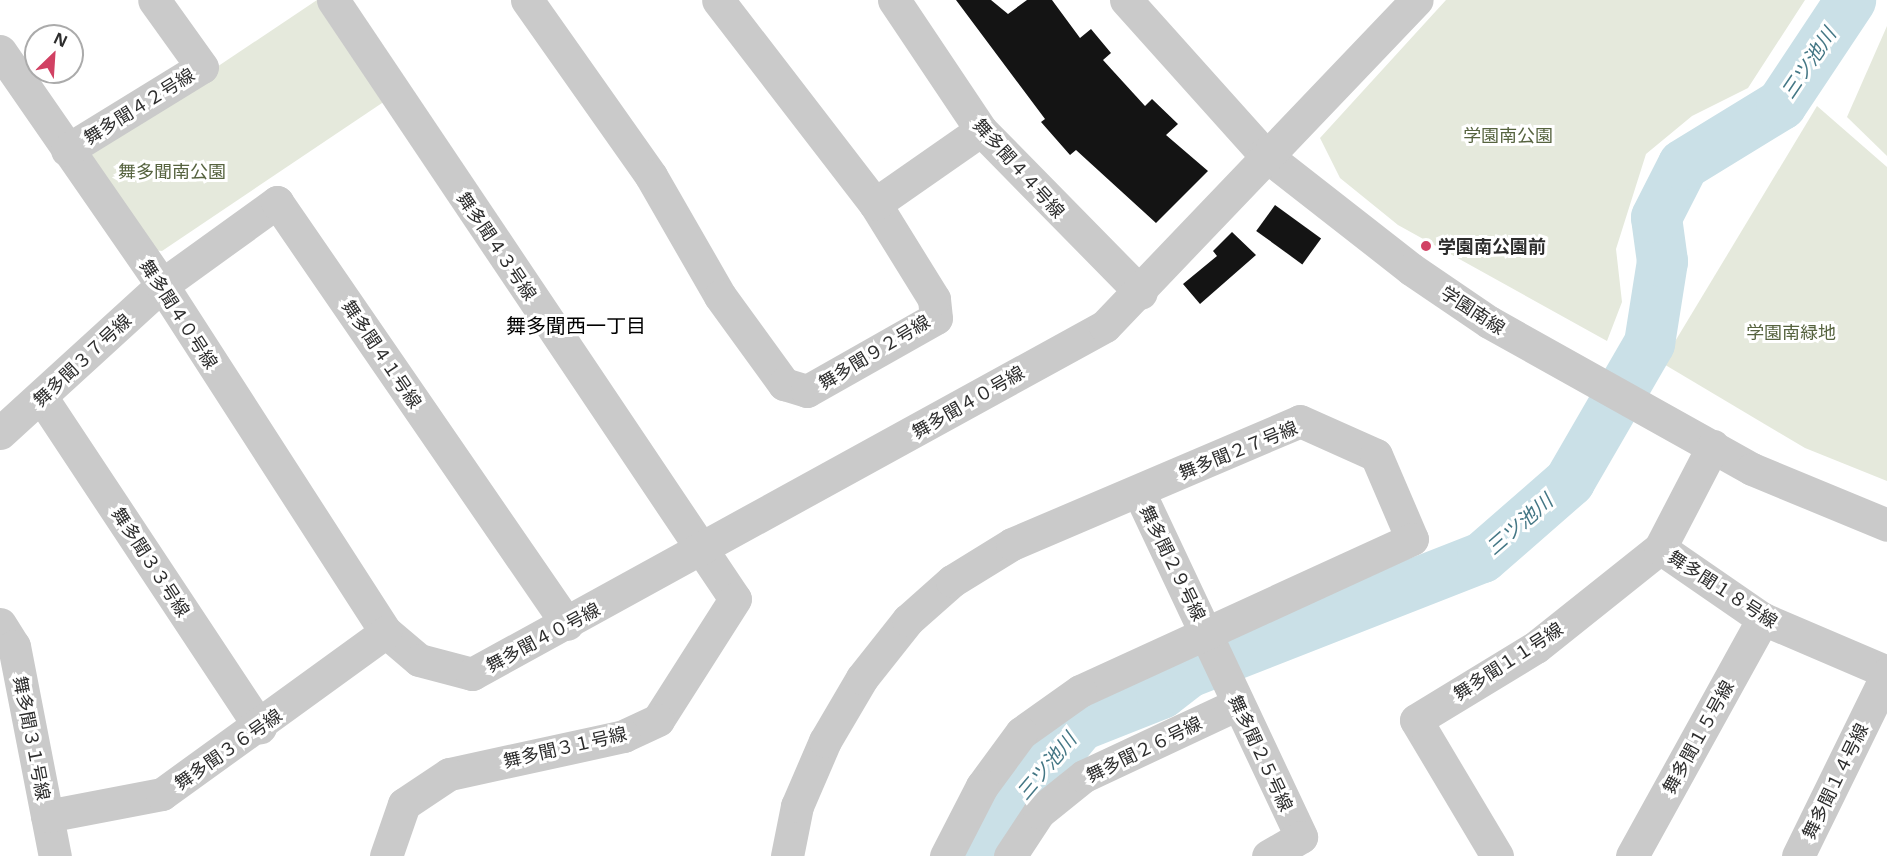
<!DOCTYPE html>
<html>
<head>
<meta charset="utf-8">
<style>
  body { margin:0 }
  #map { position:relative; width:1887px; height:856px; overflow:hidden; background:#fff; font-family:"Noto Sans","Noto Sans JP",sans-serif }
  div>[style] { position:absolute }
  .green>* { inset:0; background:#e5e9dc }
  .river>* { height:51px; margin:-25.5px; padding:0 25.5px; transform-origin:25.5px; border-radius:25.5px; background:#cae0e7 }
  .building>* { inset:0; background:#141414; transform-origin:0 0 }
  .minor>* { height:33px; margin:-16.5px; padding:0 16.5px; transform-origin:16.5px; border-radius:16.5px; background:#cacaca }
  .dots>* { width:16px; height:16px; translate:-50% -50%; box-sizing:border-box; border:3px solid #fff; border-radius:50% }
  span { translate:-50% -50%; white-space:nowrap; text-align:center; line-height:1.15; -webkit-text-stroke:6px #fff; paint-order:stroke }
  .street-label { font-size:18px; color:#2d2d2d }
  .park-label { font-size:18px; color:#56633f }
  .poi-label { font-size:18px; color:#2d2d2d; font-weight:700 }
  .left { translate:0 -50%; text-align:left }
  .water-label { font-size:20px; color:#447785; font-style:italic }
  .neighbourhood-label { font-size:20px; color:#000 }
  .north { position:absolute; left:24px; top:24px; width:60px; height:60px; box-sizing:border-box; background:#fff; border:2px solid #ababab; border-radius:50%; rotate:25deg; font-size:16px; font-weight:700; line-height:24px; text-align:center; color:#2d2d2d }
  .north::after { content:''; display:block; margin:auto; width:21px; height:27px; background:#d14163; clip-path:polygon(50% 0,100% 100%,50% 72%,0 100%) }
</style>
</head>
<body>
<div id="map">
  <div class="green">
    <i style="clip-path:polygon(317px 0,388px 99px,162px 251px,145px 249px,84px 156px)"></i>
    <i style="clip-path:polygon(1446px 0,1805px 0,1748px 88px,1692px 116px,1646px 154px,1616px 249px,1622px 302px,1607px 341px,1398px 225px,1340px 178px,1320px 138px)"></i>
    <i style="clip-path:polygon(1887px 26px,1887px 156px,1847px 117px)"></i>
    <i style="clip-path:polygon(1817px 106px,1887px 167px,1887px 481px,1805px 448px,1662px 363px)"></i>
  </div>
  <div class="river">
    <i style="left:981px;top:856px;width:27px;rotate:-66deg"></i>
    <i style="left:992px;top:831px;width:138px;rotate:-50.3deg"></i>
    <i style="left:1080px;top:725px;width:87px;rotate:-21.6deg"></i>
    <i style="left:1161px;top:693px;width:34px;rotate:-38deg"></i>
    <i style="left:1188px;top:672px;width:316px;rotate:-21.4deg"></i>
    <i style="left:1482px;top:557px;width:116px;rotate:-41.1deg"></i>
    <i style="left:1569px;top:481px;width:160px;rotate:-59.9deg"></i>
    <i style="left:1649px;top:343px;width:83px;rotate:-81deg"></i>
    <i style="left:1662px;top:261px;width:44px;rotate:-97.8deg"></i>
    <i style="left:1656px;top:217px;width:59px;rotate:-63deg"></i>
    <i style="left:1683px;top:164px;width:115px;rotate:-31.5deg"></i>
    <i style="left:1781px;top:104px;width:125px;rotate:-56.4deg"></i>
  </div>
  <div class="building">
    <i style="clip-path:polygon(956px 0,991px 0,1008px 14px,1027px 0,1052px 0,1080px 38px,1091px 29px,1111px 53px,1103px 60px,1145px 106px,1152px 99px,1178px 124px,1166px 135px,1208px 171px,1156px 223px,1076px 150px,1070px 155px,1041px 122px,1045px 119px)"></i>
    <i style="left:1275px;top:205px;width:57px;height:32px;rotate:36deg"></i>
    <i style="clip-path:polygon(1232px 232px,1256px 255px,1200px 304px,1183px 284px,1217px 256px,1213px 251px)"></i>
  </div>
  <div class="minor">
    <i style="left:333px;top:0;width:721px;rotate:56.13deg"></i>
    <i style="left:735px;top:599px;width:143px;rotate:122.5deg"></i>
    <i style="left:658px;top:720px;width:38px;rotate:155deg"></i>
    <i style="left:624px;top:736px;width:179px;rotate:167.7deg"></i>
    <i style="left:449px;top:774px;width:54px;rotate:146.3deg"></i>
    <i style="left:404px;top:804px;width:55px;rotate:109.1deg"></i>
    <i style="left:527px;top:0;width:215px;rotate:54.8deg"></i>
    <i style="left:651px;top:176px;width:138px;rotate:60.1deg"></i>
    <i style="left:720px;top:296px;width:109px;rotate:54deg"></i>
    <i style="left:784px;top:384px;width:24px;rotate:17deg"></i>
    <i style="left:807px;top:391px;width:148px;rotate:-29.5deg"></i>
    <i style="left:936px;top:318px;width:19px;rotate:-96deg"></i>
    <i style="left:934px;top:299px;width:112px;rotate:-121.8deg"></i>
    <i style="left:875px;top:204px;width:257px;rotate:-127.6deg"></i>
    <i style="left:894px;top:0;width:156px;rotate:56.2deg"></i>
    <i style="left:981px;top:130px;width:228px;rotate:45.5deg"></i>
    <i style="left:1126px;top:0;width:207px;rotate:48.1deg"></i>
    <i style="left:1264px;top:154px;width:187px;rotate:38deg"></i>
    <i style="left:1411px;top:269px;width:94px;rotate:34.2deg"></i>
    <i style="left:1489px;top:322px;width:301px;rotate:29.2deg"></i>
    <i style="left:1752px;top:469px;width:146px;rotate:22.5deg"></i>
    <i style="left:0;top:51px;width:285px;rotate:55.3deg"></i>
    <i style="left:162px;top:285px;width:413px;rotate:57.2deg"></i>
    <i style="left:386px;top:632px;width:43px;rotate:40.3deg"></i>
    <i style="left:419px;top:660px;width:55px;rotate:14.8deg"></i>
    <i style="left:472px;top:674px;width:722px;rotate:-28.8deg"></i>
    <i style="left:1105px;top:326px;width:451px;rotate:-46.3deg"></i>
    <i style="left:67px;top:150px;width:158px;rotate:-31.6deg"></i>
    <i style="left:202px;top:67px;width:82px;rotate:-125.6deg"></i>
    <i style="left:875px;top:204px;width:129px;rotate:-34.9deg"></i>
    <i style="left:42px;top:398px;width:395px;rotate:56.5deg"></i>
    <i style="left:0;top:433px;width:219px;rotate:-42.4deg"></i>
    <i style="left:162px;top:285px;width:142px;rotate:-35.8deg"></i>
    <i style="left:277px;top:202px;width:512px;rotate:55.5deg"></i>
    <i style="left:1139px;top:492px;width:381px;rotate:64.8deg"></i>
    <i style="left:1301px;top:837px;width:38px;rotate:150deg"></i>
    <i style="left:1660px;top:548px;width:125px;rotate:34.6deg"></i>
    <i style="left:1763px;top:619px;width:135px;rotate:23.1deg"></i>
    <i style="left:0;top:624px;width:26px;rotate:58deg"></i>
    <i style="left:14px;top:646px;width:214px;rotate:79deg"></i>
    <i style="left:47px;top:816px;width:117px;rotate:-10.8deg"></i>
    <i style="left:162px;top:794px;width:276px;rotate:-35.9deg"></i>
    <i style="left:787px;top:856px;width:51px;rotate:-78.7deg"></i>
    <i style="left:797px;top:806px;width:71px;rotate:-66.7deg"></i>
    <i style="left:825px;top:741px;width:73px;rotate:-59.6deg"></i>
    <i style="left:862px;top:678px;width:74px;rotate:-51.6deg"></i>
    <i style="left:908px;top:620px;width:59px;rotate:-41.6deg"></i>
    <i style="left:952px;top:581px;width:70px;rotate:-31.7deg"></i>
    <i style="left:1012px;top:544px;width:313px;rotate:-23.1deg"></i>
    <i style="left:1300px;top:421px;width:83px;rotate:24.1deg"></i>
    <i style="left:1376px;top:455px;width:91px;rotate:66.8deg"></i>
    <i style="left:1412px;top:539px;width:365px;rotate:155.4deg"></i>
    <i style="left:1080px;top:691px;width:72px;rotate:144.6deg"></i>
    <i style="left:1021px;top:733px;width:66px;rotate:126.3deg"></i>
    <i style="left:982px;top:786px;width:79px;rotate:117.2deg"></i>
    <i style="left:1010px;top:856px;width:53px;rotate:-56.6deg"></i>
    <i style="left:1039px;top:812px;width:58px;rotate:-38.7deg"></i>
    <i style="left:1084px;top:776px;width:170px;rotate:-25.1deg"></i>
    <i style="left:1497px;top:856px;width:158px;rotate:-120.8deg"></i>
    <i style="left:1416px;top:720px;width:140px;rotate:-31.3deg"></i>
    <i style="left:1536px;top:647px;width:159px;rotate:-38.6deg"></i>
    <i style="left:1660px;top:548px;width:115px;rotate:-62.5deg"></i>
    <i style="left:1632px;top:856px;width:271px;rotate:-61.1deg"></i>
    <i style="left:1798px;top:856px;width:203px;rotate:-63.9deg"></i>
  </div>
  <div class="dots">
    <i style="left:1426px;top:246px;background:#d14163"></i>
  </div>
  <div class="street-label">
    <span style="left:139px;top:106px;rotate:-32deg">舞多聞４２号線</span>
    <span style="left:1019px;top:168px;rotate:48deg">舞多聞４４号線</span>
    <span style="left:497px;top:246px;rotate:56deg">舞多聞４３号線</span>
    <span style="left:1473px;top:310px;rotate:33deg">学園南線</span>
    <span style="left:179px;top:314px;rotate:57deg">舞多聞４０号線</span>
    <span style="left:874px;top:352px;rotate:-31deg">舞多聞９２号線</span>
    <span style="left:382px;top:354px;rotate:56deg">舞多聞４１号線</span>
    <span style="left:82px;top:360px;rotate:-43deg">舞多聞３７号線</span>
    <span style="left:968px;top:402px;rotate:-30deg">舞多聞４０号線</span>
    <span style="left:1238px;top:450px;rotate:-22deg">舞多聞２７号線</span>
    <span style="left:151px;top:562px;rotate:57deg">舞多聞３３号線</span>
    <span style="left:1173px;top:563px;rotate:64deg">舞多聞２９号線</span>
    <span style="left:1723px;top:589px;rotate:33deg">舞多聞１８号線</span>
    <span style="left:543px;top:637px;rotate:-28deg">舞多聞４０号線</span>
    <span style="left:1508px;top:661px;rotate:-33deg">舞多聞１１号線</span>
    <span style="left:1698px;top:737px;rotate:-61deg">舞多聞１５号線</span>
    <span style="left:32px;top:738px;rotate:79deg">舞多聞３１号線</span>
    <span style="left:565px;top:747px;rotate:-13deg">舞多聞３１号線</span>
    <span style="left:228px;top:749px;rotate:-35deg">舞多聞３６号線</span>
    <span style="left:1144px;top:749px;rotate:-26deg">舞多聞２６号線</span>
    <span style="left:1261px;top:753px;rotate:65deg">舞多聞２５号線</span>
    <span style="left:1835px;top:781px;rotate:-64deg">舞多聞１４号線</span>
  </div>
  <div class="park-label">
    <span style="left:1508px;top:135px">学園南公園</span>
    <span style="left:172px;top:171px">舞多聞南公園</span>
    <span style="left:1791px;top:332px">学園南緑地</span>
  </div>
  <div class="poi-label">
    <span class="left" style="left:1438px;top:246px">学園南公園前</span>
  </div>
  <div class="water-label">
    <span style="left:1808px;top:63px;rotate:-56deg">三ツ池川</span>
    <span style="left:1519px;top:524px;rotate:-41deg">三ツ池川</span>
    <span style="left:1046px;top:766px;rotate:-50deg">三ツ池川</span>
  </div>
  <div class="neighbourhood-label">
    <span style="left:576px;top:325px">舞多聞西一丁目</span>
  </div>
  <div class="north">N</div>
</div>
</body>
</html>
